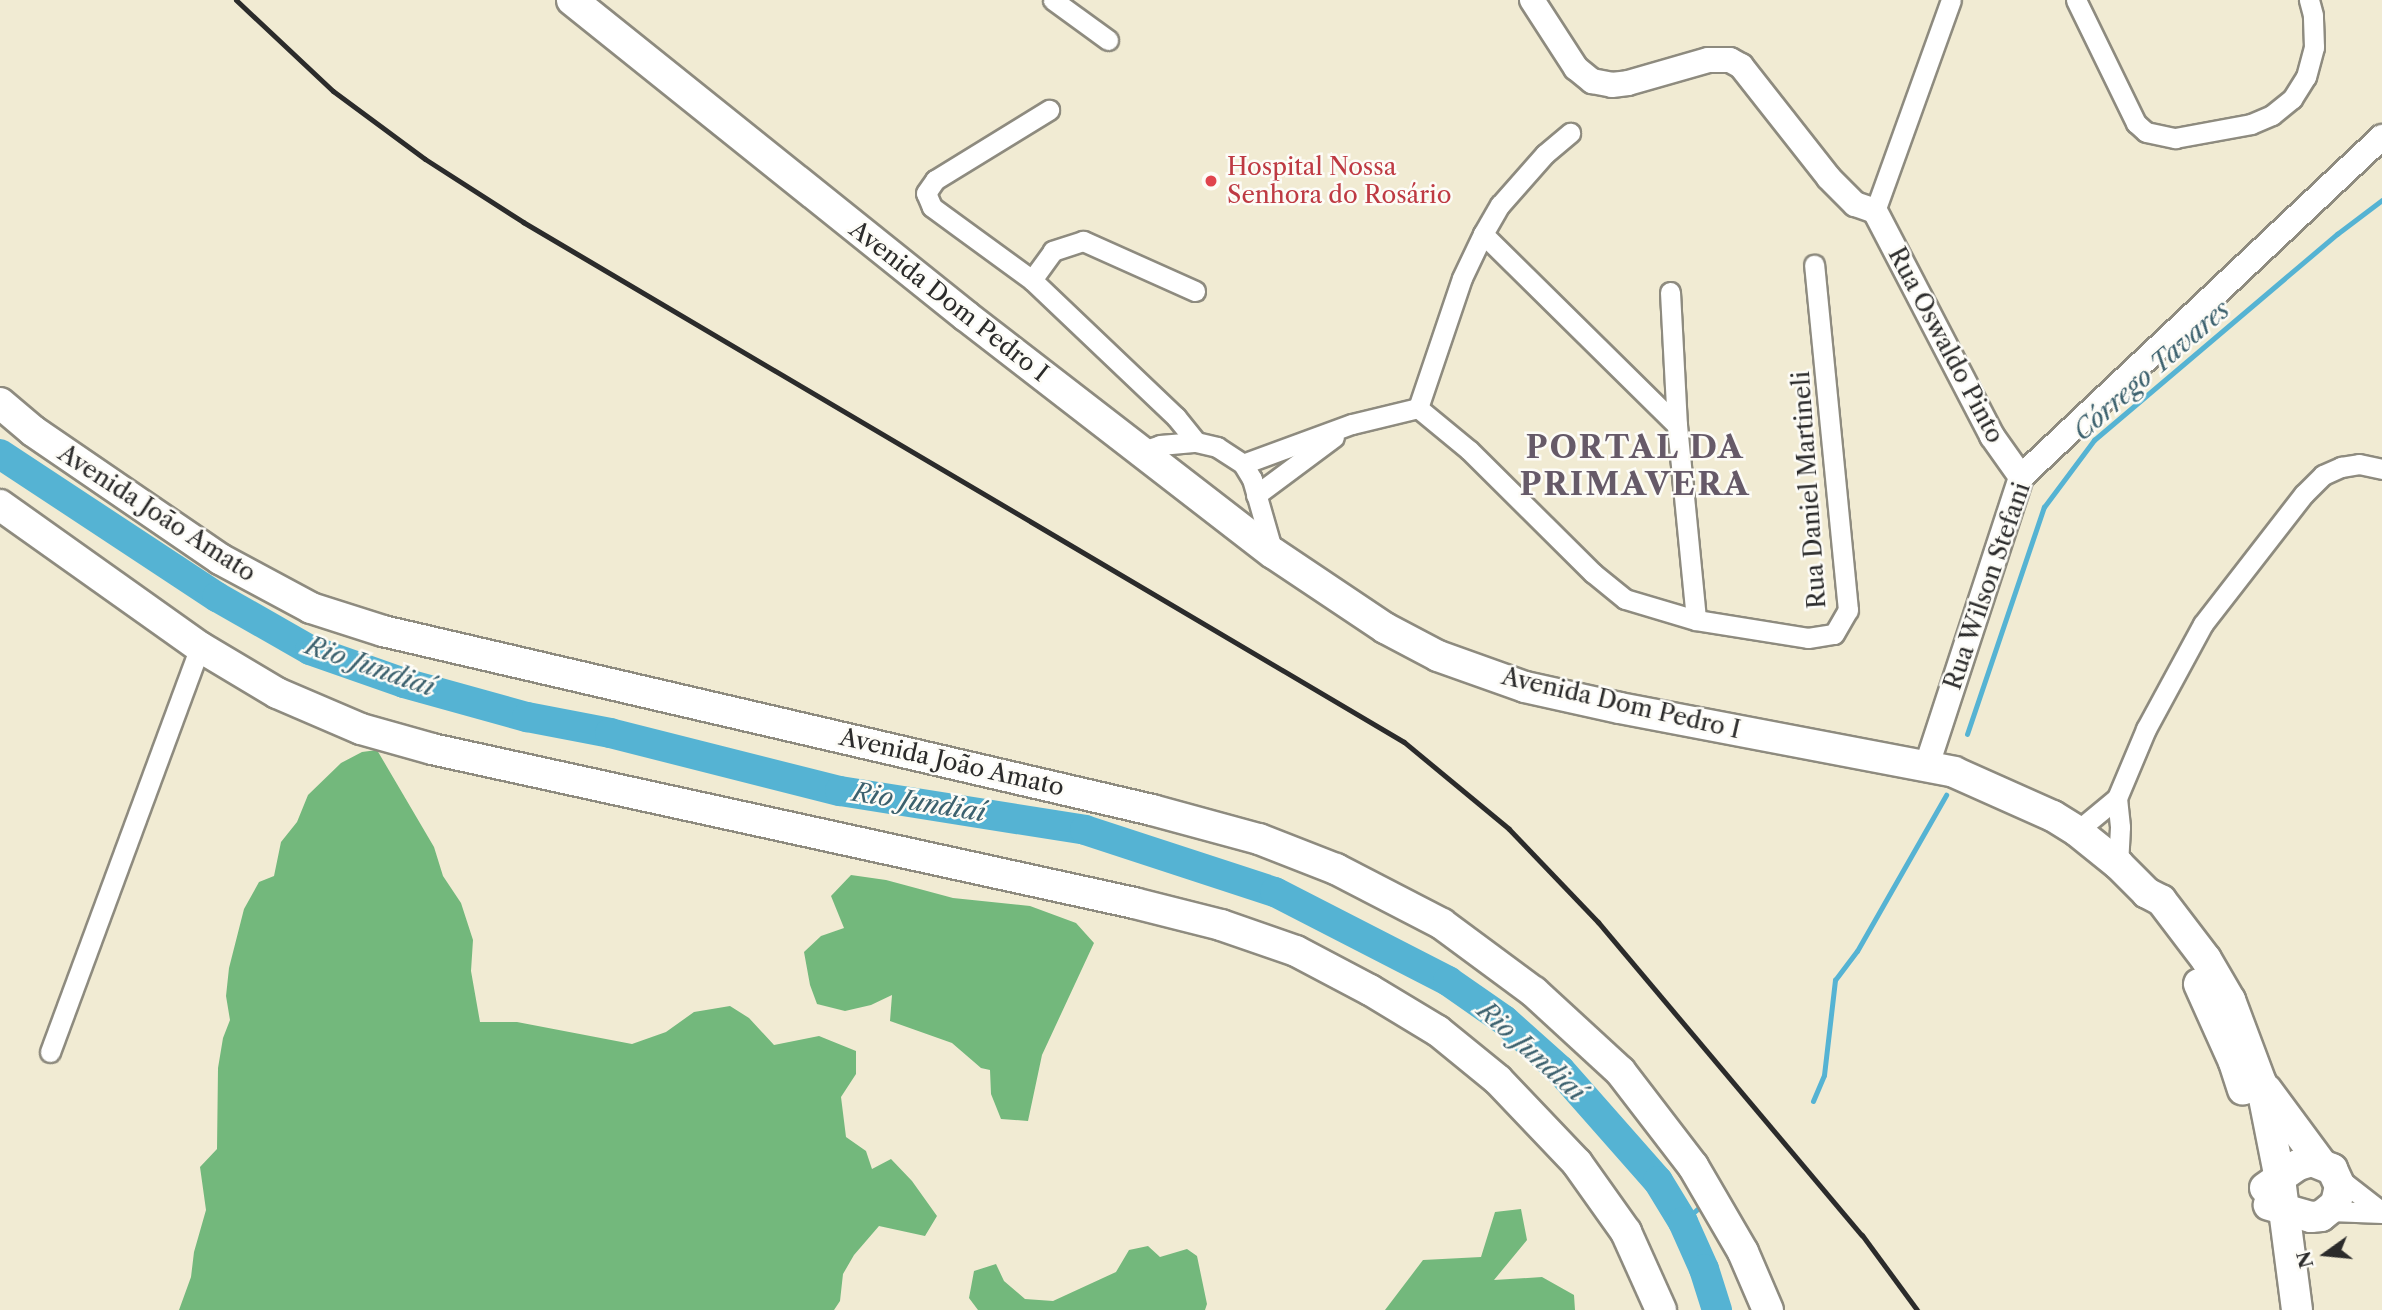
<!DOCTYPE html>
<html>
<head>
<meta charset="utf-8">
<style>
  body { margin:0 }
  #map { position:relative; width:2382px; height:1310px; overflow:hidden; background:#f1ebd3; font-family:"Libre Caslon Text",serif }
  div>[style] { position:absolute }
  .forest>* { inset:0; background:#73b87c }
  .stream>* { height:5px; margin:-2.5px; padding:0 2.5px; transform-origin:2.5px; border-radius:2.5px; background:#55b3d3 }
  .river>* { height:30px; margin:-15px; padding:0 15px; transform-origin:15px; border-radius:15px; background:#55b3d3 }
  .roads { filter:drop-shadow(2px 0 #8e8b7f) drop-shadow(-2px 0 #8e8b7f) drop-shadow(0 2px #8e8b7f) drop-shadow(0 -2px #8e8b7f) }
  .minor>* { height:19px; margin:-9.5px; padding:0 9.5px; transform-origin:9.5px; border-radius:9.5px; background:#fff }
  .tertiary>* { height:24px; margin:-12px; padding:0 12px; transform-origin:12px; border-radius:12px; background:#fff }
  .primary>* { height:30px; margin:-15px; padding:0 15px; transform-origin:15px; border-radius:15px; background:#fff }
  .rail>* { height:5px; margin:-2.5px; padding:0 2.5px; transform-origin:2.5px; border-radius:2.5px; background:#2b2b2b }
  .dots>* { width:19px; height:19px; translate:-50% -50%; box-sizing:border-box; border:4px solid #fdfcf7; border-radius:50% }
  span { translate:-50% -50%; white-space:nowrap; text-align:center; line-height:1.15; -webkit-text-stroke:5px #fdfcf7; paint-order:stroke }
  .health-label { font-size:24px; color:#be3a42 }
  .left { translate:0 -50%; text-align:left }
  .street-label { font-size:24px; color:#2b2b2b }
  .water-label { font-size:26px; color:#3c616e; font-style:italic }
  .district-label { font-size:32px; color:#665a68; font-weight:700; letter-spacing:2px }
  .north { position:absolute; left:2291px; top:1219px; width:70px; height:70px; -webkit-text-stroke:5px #fdfcf7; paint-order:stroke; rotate:255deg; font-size:19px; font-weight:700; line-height:28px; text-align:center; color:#2b2b2b }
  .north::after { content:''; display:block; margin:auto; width:24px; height:32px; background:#2b2b2b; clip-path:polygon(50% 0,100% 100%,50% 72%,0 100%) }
</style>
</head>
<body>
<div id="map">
  <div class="forest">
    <i style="clip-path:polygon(377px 750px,434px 847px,443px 876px,461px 903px,473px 940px,471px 971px,480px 1022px,517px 1022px,632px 1044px,666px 1032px,694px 1012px,730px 1006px,749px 1018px,774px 1045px,819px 1036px,856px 1051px,856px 1074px,841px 1097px,846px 1137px,866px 1151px,872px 1169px,891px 1159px,912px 1181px,937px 1216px,925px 1236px,879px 1226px,854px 1255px,843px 1274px,840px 1301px,834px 1310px,179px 1310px,191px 1277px,194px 1252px,206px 1210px,200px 1167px,217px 1149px,218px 1068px,223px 1038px,230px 1020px,226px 996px,229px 968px,244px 909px,259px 882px,274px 876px,281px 842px,297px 822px,308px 795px,341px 763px,362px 752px)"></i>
    <i style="clip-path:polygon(851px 875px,886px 880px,953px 898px,1030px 906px,1076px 923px,1094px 943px,1042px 1055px,1028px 1121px,1001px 1119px,991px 1094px,990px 1070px,981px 1068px,952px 1043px,890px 1021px,892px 995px,871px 1005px,845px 1011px,817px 1004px,810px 985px,804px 952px,821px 936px,844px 928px,831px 896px)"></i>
    <i style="clip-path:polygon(1521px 1209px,1527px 1240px,1494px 1280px,1542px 1277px,1574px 1295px,1575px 1310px,1385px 1310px,1423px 1260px,1481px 1257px,1495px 1212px)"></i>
    <i style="clip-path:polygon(1148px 1246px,1160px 1257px,1187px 1249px,1197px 1256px,1207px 1304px,1205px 1310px,978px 1310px,969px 1298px,974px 1271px,996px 1264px,1004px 1281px,1025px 1299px,1053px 1301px,1116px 1272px,1129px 1250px)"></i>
  </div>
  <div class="stream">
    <i style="left:1967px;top:734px;width:240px;rotate:-71.3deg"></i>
    <i style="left:2044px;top:507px;width:84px;rotate:-53.3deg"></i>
    <i style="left:2094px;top:440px;width:319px;rotate:-40.3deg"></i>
    <i style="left:2337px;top:234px;width:56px;rotate:-37.1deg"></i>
    <i style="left:1813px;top:1101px;width:28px;rotate:-67deg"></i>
    <i style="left:1824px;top:1075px;width:96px;rotate:-83.4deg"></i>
    <i style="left:1835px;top:980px;width:36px;rotate:-53deg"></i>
    <i style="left:1857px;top:951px;width:180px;rotate:-60.3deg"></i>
    <i style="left:1683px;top:1222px;width:27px;rotate:-42deg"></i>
  </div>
  <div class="river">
    <i style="left:0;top:454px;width:260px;rotate:33.4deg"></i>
    <i style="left:217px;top:597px;width:107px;rotate:29.7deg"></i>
    <i style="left:310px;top:650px;width:100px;rotate:19.3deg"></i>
    <i style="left:404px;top:683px;width:128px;rotate:15.5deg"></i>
    <i style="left:527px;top:717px;width:85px;rotate:10.9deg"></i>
    <i style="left:610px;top:733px;width:237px;rotate:14.2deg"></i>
    <i style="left:840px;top:791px;width:248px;rotate:9deg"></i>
    <i style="left:1085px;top:830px;width:200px;rotate:18.1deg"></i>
    <i style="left:1275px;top:892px;width:195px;rotate:27.2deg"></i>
    <i style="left:1448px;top:981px;width:68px;rotate:34.9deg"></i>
    <i style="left:1504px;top:1020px;width:75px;rotate:41.8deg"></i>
    <i style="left:1560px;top:1070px;width:148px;rotate:48.6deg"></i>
    <i style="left:1658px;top:1181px;width:48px;rotate:58.6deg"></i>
    <i style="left:1683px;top:1222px;width:51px;rotate:65.9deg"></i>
    <i style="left:1704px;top:1269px;width:43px;rotate:72.4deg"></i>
  </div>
  <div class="roads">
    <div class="minor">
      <i style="left:1053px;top:0;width:68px;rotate:36deg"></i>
      <i style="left:2076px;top:0;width:137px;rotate:64deg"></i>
      <i style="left:2136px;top:123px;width:13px;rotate:42deg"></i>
      <i style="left:2146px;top:132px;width:30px;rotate:12deg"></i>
      <i style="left:2175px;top:138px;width:77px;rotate:-10.4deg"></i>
      <i style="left:2251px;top:124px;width:23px;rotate:-23deg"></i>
      <i style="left:2272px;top:115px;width:26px;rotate:-39deg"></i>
      <i style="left:2292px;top:99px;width:26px;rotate:-58deg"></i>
      <i style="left:2306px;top:77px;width:31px;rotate:-75deg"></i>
      <i style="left:2314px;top:47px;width:32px;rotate:-92deg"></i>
      <i style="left:2313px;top:15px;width:16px;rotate:-105deg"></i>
      <i style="left:1875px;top:211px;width:224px;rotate:-70.2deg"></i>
      <i style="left:1483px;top:234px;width:272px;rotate:44.6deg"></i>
      <i style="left:1032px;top:280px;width:124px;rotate:-143.9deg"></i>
      <i style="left:932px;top:207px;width:15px;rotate:-113deg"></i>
      <i style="left:926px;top:193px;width:16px;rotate:-55deg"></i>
      <i style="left:935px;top:180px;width:134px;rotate:-31.6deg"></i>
      <i style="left:1195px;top:291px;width:123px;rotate:-155.9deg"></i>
      <i style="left:1083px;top:241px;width:32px;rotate:162deg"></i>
      <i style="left:1053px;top:251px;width:36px;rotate:126deg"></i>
      <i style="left:1032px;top:280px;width:199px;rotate:43.6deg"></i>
      <i style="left:1176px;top:417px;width:32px;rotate:51deg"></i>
      <i style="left:1670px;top:292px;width:133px;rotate:87deg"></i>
      <i style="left:1677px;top:425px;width:196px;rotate:84.4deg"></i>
      <i style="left:1418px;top:408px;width:66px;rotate:39.5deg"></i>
      <i style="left:1469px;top:450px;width:175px;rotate:44.8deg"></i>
      <i style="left:1593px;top:573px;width:41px;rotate:39.1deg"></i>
      <i style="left:1625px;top:599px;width:74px;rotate:16.5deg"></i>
      <i style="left:1696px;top:620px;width:113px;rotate:9.1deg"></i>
      <i style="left:1808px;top:638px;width:26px;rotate:-9deg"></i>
      <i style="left:1834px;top:634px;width:28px;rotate:-60deg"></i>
      <i style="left:1848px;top:610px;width:347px;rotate:-95.6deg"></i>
      <i style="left:1418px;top:408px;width:137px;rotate:-71.3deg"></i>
      <i style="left:1462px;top:278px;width:49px;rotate:-64.5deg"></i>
      <i style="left:1483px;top:234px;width:34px;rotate:-60deg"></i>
      <i style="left:1500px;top:205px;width:68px;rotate:-48.6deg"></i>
      <i style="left:1545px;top:154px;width:33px;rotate:-40deg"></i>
      <i style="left:1143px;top:451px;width:18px;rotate:-19deg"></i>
      <i style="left:1160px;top:445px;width:36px;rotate:-5deg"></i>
      <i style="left:1196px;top:442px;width:22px;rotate:13deg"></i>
      <i style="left:1217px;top:447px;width:31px;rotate:33deg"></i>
      <i style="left:1243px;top:464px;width:17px;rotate:59deg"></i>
      <i style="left:1252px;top:479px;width:76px;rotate:74deg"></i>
      <i style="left:1243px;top:464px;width:116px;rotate:-20.2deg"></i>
      <i style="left:1352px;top:424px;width:68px;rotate:-13.6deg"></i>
      <i style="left:1256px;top:495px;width:97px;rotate:-36.6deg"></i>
      <i style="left:2117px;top:798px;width:29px;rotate:84deg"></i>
      <i style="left:2120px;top:827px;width:37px;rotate:93deg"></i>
      <i style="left:2077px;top:831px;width:52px;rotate:-39.5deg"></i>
      <i style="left:2117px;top:798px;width:75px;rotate:-67.2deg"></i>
      <i style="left:2146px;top:729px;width:119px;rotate:-61.5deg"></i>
      <i style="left:2203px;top:624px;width:165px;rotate:-52.2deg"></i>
      <i style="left:2304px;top:494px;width:27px;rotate:-45deg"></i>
      <i style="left:2323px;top:475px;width:20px;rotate:-24deg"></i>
      <i style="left:2341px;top:467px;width:18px;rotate:-9deg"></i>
      <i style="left:2359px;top:464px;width:24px;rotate:12deg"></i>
      <i style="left:50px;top:1052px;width:432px;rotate:-69.7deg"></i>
      <i style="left:2337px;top:1177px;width:57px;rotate:37.9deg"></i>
      <i style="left:2330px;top:1211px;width:52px;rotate:2.2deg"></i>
    </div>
    <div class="tertiary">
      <i style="left:1532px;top:0;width:81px;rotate:57.1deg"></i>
      <i style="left:1576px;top:68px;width:21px;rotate:39deg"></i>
      <i style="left:1592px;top:81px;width:20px;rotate:11deg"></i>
      <i style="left:1612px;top:85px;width:16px;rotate:-7deg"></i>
      <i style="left:1628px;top:83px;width:83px;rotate:-16deg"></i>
      <i style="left:1708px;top:60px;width:22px"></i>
      <i style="left:1730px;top:60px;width:13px;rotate:29deg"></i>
      <i style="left:1741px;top:66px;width:142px;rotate:51.8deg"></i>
      <i style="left:1829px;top:178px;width:37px;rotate:45deg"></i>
      <i style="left:1855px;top:204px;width:21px;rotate:19deg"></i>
      <i style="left:1875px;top:211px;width:254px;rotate:62.5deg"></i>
      <i style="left:1992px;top:436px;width:50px;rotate:54.7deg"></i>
      <i style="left:1927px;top:765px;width:303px;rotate:-71.9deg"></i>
      <i style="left:2021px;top:477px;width:496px;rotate:-43.3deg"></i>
    </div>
    <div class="primary">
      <i style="left:572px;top:0;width:505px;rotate:38.73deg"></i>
      <i style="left:966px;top:316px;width:388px;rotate:37.7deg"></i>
      <i style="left:1273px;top:553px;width:135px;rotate:33.8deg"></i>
      <i style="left:1385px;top:628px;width:60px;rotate:27.8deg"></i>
      <i style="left:1438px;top:656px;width:92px;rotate:19.6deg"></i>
      <i style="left:1525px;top:687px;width:97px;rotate:12.5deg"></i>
      <i style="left:1620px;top:708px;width:340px;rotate:10.8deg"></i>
      <i style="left:1954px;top:772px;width:108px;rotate:24deg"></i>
      <i style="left:2053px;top:816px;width:28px;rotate:32deg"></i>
      <i style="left:2077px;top:831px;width:53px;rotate:38.8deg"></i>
      <i style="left:2118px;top:864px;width:41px;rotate:45deg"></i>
      <i style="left:2147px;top:893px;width:16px;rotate:27deg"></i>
      <i style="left:2161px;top:900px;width:74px;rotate:52.7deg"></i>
      <i style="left:2206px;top:959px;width:48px;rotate:59.7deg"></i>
      <i style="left:2230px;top:1000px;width:89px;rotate:69.5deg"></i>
      <i style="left:2261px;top:1083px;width:98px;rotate:78.8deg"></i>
      <i style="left:2280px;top:1179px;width:132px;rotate:82.6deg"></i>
      <i style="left:0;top:403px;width:43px;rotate:40.3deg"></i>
      <i style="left:33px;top:431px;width:227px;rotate:34.4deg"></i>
      <i style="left:220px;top:559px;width:103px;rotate:28.3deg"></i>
      <i style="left:311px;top:608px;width:76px;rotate:17.7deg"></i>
      <i style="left:383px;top:631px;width:790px;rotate:13.1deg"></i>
      <i style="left:1152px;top:810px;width:111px;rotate:15.2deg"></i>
      <i style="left:1259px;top:839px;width:83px;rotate:21.3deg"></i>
      <i style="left:1336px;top:869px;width:119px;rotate:27.4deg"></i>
      <i style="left:1442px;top:924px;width:114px;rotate:36.5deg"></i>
      <i style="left:1534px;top:992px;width:117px;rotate:42.6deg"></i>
      <i style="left:1620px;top:1071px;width:120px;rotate:52.5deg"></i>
      <i style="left:1693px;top:1166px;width:99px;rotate:59.8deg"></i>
      <i style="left:1743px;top:1252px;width:63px;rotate:66.7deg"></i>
      <i style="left:0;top:505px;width:245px;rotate:35.4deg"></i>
      <i style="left:200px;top:647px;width:90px;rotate:30.9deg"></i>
      <i style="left:277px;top:693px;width:91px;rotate:23.2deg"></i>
      <i style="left:361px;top:729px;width:74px;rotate:15.7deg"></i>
      <i style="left:432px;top:749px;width:719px;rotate:12.37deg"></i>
      <i style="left:1134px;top:903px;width:90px;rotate:14.2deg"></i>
      <i style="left:1221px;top:925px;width:79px;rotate:19.1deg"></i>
      <i style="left:1296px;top:951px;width:84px;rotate:27.8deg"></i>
      <i style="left:1370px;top:990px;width:79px;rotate:31.1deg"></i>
      <i style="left:1438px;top:1031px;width:77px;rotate:39.2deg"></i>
      <i style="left:1498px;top:1080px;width:115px;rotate:46.4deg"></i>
      <i style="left:1577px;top:1163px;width:85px;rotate:54.6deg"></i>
      <i style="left:1626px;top:1232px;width:85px;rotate:65.8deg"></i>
      <i style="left:2199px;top:984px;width:85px;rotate:65.8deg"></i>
      <i style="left:2234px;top:1062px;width:29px;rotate:72deg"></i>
      <i style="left:2266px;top:1089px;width:91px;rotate:53.5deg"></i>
      <i style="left:2265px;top:1188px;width:40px;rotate:-34.9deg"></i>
      <i style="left:2298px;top:1165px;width:15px;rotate:-16deg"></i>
      <i style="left:2312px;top:1161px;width:22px;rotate:22deg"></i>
      <i style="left:2332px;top:1169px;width:19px;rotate:65deg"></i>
      <i style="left:2340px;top:1186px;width:18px;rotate:103deg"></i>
      <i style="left:2336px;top:1204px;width:19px;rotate:141deg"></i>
      <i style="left:2321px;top:1216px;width:10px;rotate:174deg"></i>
      <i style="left:2311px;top:1217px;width:44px;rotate:-164.1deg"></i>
    </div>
  </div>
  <div class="rail">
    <i style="left:236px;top:0;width:133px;rotate:43.2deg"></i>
    <i style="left:333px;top:91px;width:114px;rotate:36.5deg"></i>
    <i style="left:425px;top:159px;width:117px;rotate:32.7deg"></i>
    <i style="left:523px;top:222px;width:1023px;rotate:30.55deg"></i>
    <i style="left:1404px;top:742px;width:136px;rotate:39.6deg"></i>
    <i style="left:1509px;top:829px;width:129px;rotate:46.3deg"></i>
    <i style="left:1598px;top:922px;width:409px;rotate:49.9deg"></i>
    <i style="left:1862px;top:1235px;width:93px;rotate:53.7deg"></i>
  </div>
  <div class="dots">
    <i style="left:1211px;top:181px;background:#e0444e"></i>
  </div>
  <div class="health-label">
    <span class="left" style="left:1227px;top:181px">Hospital Nossa<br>Senhora do Rosário</span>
  </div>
  <div class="street-label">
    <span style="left:949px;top:301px;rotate:38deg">Avenida Dom Pedro I</span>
    <span style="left:1946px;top:345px;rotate:62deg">Rua Oswaldo Pinto</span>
    <span style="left:1809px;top:490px;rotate:-94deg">Rua Daniel Martineli</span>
    <span style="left:157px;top:513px;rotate:33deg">Avenida João Amato</span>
    <span style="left:1987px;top:586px;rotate:-71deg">Rua Wilson Stefani</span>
    <span style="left:1621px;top:703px;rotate:13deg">Avenida Dom Pedro I</span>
    <span style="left:952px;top:762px;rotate:13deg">Avenida João Amato</span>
  </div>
  <div class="water-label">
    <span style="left:2152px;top:371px;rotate:-41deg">Córrego Tavares</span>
    <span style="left:370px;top:667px;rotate:19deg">Rio Jundiaí</span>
    <span style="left:919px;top:803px;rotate:9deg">Rio Jundiaí</span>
    <span style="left:1531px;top:1052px;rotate:42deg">Rio Jundiaí</span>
  </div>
  <div class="district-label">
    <span style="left:1635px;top:466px">PORTAL DA<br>PRIMAVERA</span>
  </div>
  <div class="north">N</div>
</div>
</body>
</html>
